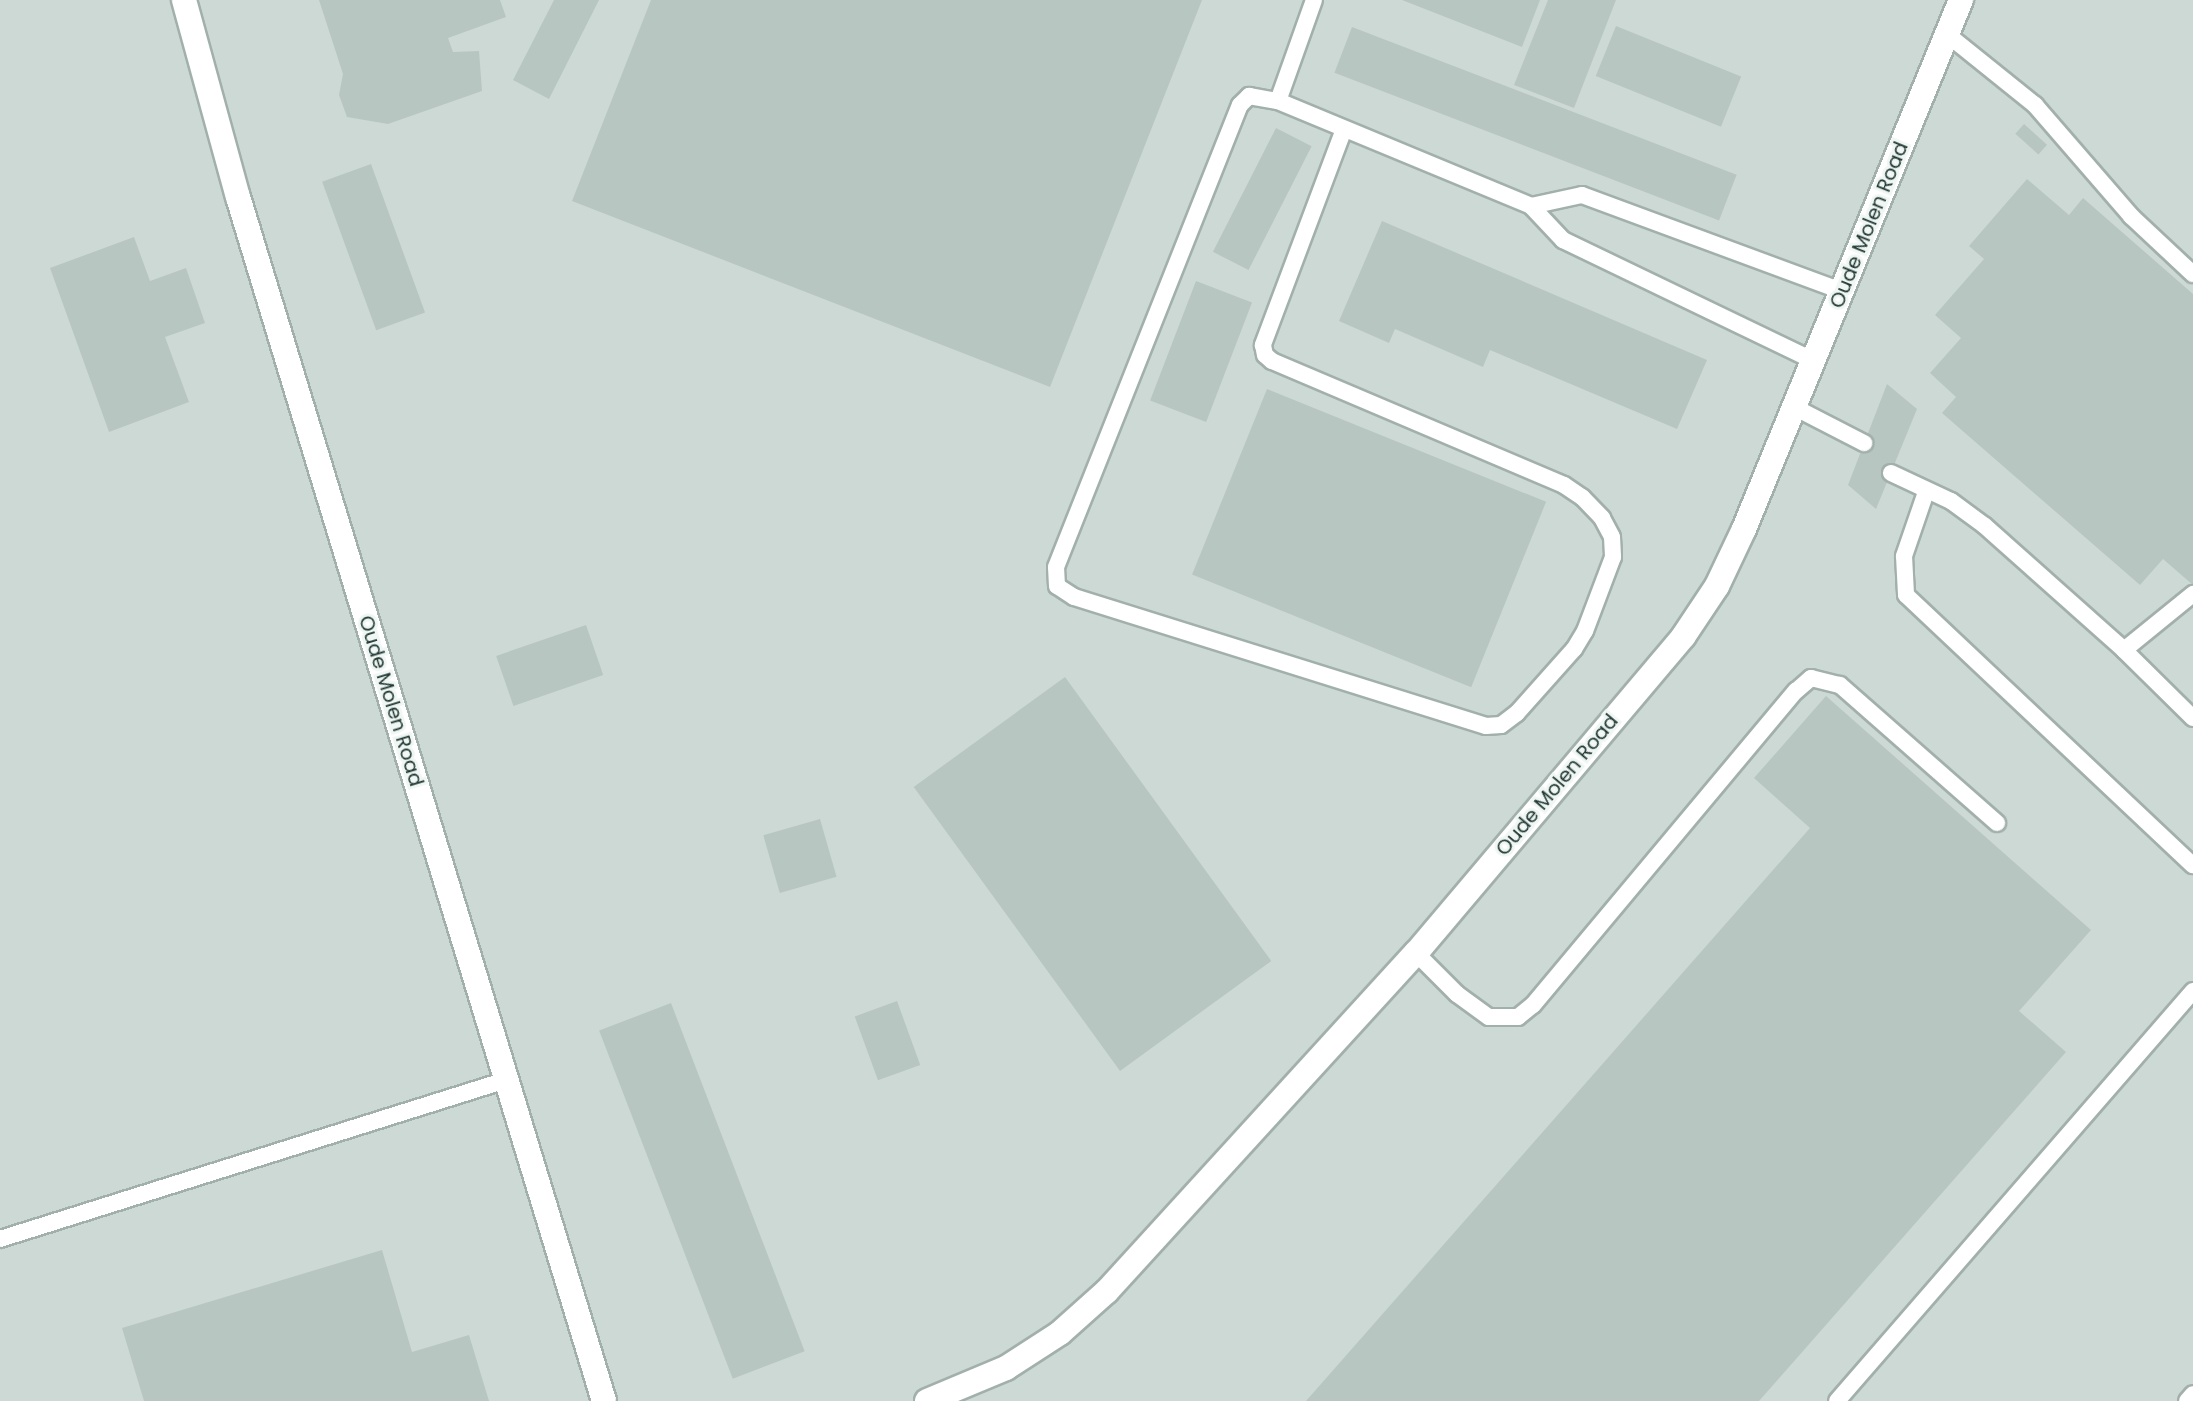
<!DOCTYPE html>
<html>
<head>
<meta charset="utf-8">
<style>
  body { margin:0 }
  #map { position:relative; width:2193px; height:1401px; overflow:hidden; background:#dfe9e5; font-family:Poppins,sans-serif }
  div>[style] { position:absolute }
  .built>* { inset:0; background:#cdd9d4; transform-origin:0 0 }
  .building>* { inset:0; background:#b8c6c1; transform-origin:0 0 }
  .roads { filter:drop-shadow(2px 0 #a2b0ac) drop-shadow(-2px 0 #a2b0ac) drop-shadow(0 2px #a2b0ac) drop-shadow(0 -2px #a2b0ac) }
  .service>* { height:16px; margin:-8px; padding:0 8px; transform-origin:8px; border-radius:8px; background:#fff }
  .minor>* { height:24px; margin:-12px; padding:0 12px; transform-origin:12px; border-radius:12px; background:#fff }
  span { translate:-50% -50%; white-space:nowrap; text-align:center; line-height:1.15; -webkit-text-stroke:6px #eff6f3; paint-order:stroke }
  .street-label { font-size:20px; color:#213833 }
</style>
</head>
<body>
<div id="map">
  <div class="built">
    <i style="left:0;top:0;width:2193px;height:1401px"></i>
  </div>
  <div class="building">
    <i style="clip-path:polygon(319px 0,500px 0,506px 17px,448px 38px,453px 52px,479px 51px,482px 91px,388px 124px,347px 117px,339px 95px,343px 74px)"></i>
    <i style="clip-path:polygon(554px 0,599px 0,549px 99px,513px 80px)"></i>
    <i style="clip-path:polygon(651px 0,1202px 0,1050px 387px,572px 201px)"></i>
    <i style="clip-path:polygon(1402px 0,1540px 0,1522px 47px)"></i>
    <i style="clip-path:polygon(1548px 0,1616px 0,1574px 108px,1514px 85px)"></i>
    <i style="left:1616px;top:26px;width:135px;height:54px;rotate:22deg"></i>
    <i style="left:1352px;top:27px;width:412px;height:49px;rotate:21deg"></i>
    <i style="left:2024px;top:124px;width:31px;height:13px;rotate:42deg"></i>
    <i style="left:1276px;top:128px;width:40px;height:139px;rotate:27deg"></i>
    <i style="left:371px;top:164px;width:158px;height:52px;rotate:70deg"></i>
    <i style="clip-path:polygon(2027px 179px,2069px 215px,2083px 198px,2193px 294px,2193px 585px,2163px 559px,2140px 585px,1942px 413px,1956px 397px,1930px 373px,1961px 338px,1935px 315px,1984px 259px,1969px 246px)"></i>
    <i style="clip-path:polygon(1382px 221px,1707px 360px,1677px 429px,1490px 350px,1483px 367px,1395px 329px,1389px 343px,1339px 321px)"></i>
    <i style="clip-path:polygon(134px 237px,150px 281px,186px 268px,205px 323px,165px 337px,189px 402px,109px 432px,50px 268px)"></i>
    <i style="left:1196px;top:281px;width:60px;height:128px;rotate:21deg"></i>
    <i style="clip-path:polygon(1887px 384px,1917px 409px,1876px 509px,1848px 485px)"></i>
    <i style="left:1267px;top:389px;width:301px;height:200px;rotate:22deg"></i>
    <i style="left:586px;top:625px;width:53px;height:95px;rotate:71deg"></i>
    <i style="left:1065px;top:677px;width:351px;height:187px;rotate:54deg"></i>
    <i style="clip-path:polygon(1826px 696px,2091px 930px,2019px 1011px,2066px 1052px,1759px 1401px,1306px 1401px,1810px 828px,1754px 778px)"></i>
    <i style="left:820px;top:819px;width:60px;height:59px;rotate:74deg"></i>
    <i style="left:897px;top:1001px;width:68px;height:45px;rotate:70deg"></i>
    <i style="left:671px;top:1003px;width:373px;height:77px;rotate:69deg"></i>
    <i style="clip-path:polygon(382px 1250px,412px 1352px,469px 1335px,489px 1401px,144px 1401px,122px 1328px)"></i>
  </div>
  <div class="roads">
    <div class="service">
      <i style="left:1948px;top:35px;width:112px;rotate:38.8deg"></i>
      <i style="left:2035px;top:105px;width:147px;rotate:49.1deg"></i>
      <i style="left:2131px;top:216px;width:85px;rotate:43.1deg"></i>
      <i style="left:1278px;top:101px;width:107px;rotate:-70.4deg"></i>
      <i style="left:1344px;top:129px;width:231px;rotate:110.6deg"></i>
      <i style="left:1263px;top:345px;width:10px;rotate:79deg"></i>
      <i style="left:1265px;top:355px;width:9px;rotate:41deg"></i>
      <i style="left:1272px;top:361px;width:317px;rotate:23deg"></i>
      <i style="left:1564px;top:485px;width:22px;rotate:34deg"></i>
      <i style="left:1582px;top:497px;width:29px;rotate:46deg"></i>
      <i style="left:1602px;top:518px;width:21px;rotate:62deg"></i>
      <i style="left:1612px;top:537px;width:20px;rotate:87deg"></i>
      <i style="left:1613px;top:557px;width:79px;rotate:110.7deg"></i>
      <i style="left:1585px;top:631px;width:21px;rotate:121deg"></i>
      <i style="left:1574px;top:649px;width:86px;rotate:131.7deg"></i>
      <i style="left:1517px;top:713px;width:20px;rotate:143deg"></i>
      <i style="left:1501px;top:725px;width:15px;rotate:176deg"></i>
      <i style="left:1486px;top:726px;width:432px;rotate:-162.6deg"></i>
      <i style="left:1074px;top:597px;width:20px;rotate:-147deg"></i>
      <i style="left:1057px;top:586px;width:19px;rotate:-93deg"></i>
      <i style="left:1056px;top:567px;width:497px;rotate:-68.3deg"></i>
      <i style="left:1240px;top:105px;width:13px;rotate:-45deg"></i>
      <i style="left:1249px;top:96px;width:29px;rotate:10deg"></i>
      <i style="left:1278px;top:101px;width:274px;rotate:22.5deg"></i>
      <i style="left:1531px;top:206px;width:47px;rotate:46.7deg"></i>
      <i style="left:1563px;top:240px;width:279px;rotate:25.7deg"></i>
      <i style="left:1531px;top:206px;width:52px;rotate:-12.2deg"></i>
      <i style="left:1582px;top:195px;width:276px;rotate:20.3deg"></i>
      <i style="left:1794px;top:407px;width:79px;rotate:27.2deg"></i>
      <i style="left:1891px;top:473px;width:66px;rotate:25deg"></i>
      <i style="left:1951px;top:501px;width:42px;rotate:36.3deg"></i>
      <i style="left:1985px;top:526px;width:186px;rotate:41.7deg"></i>
      <i style="left:2124px;top:650px;width:97px;rotate:44.6deg"></i>
      <i style="left:1926px;top:492px;width:68px;rotate:109deg"></i>
      <i style="left:1904px;top:556px;width:39px;rotate:87deg"></i>
      <i style="left:1906px;top:595px;width:394px;rotate:43.3deg"></i>
      <i style="left:2124px;top:650px;width:89px;rotate:-39.1deg"></i>
      <i style="left:1416px;top:953px;width:58px;rotate:45deg"></i>
      <i style="left:1457px;top:994px;width:39px;rotate:36deg"></i>
      <i style="left:1489px;top:1017px;width:29px"></i>
      <i style="left:1518px;top:1017px;width:19px;rotate:-39deg"></i>
      <i style="left:1533px;top:1005px;width:410px;rotate:-50.1deg"></i>
      <i style="left:1796px;top:691px;width:20px;rotate:-41deg"></i>
      <i style="left:1811px;top:678px;width:30px;rotate:14deg"></i>
      <i style="left:1840px;top:685px;width:209px;rotate:41.3deg"></i>
      <i style="left:0;top:1239px;width:530px;rotate:-17.44deg"></i>
      <i style="left:1837px;top:1401px;width:543px;rotate:-49.03deg"></i>
      <i style="left:2187px;top:1401px;width:9px;rotate:-49deg"></i>
    </div>
    <div class="minor">
      <i style="left:184px;top:0;width:204px;rotate:74.7deg"></i>
      <i style="left:238px;top:197px;width:1258px;rotate:73.09deg"></i>
      <i style="left:927px;top:1401px;width:86px;rotate:-22.7deg"></i>
      <i style="left:1006px;top:1368px;width:64px;rotate:-32.9deg"></i>
      <i style="left:1060px;top:1333px;width:63px;rotate:-41.8deg"></i>
      <i style="left:1107px;top:1291px;width:458px;rotate:-47.6deg"></i>
      <i style="left:1416px;top:953px;width:414px;rotate:-49.8deg"></i>
      <i style="left:1683px;top:637px;width:61px;rotate:-56.3deg"></i>
      <i style="left:1717px;top:586px;width:63px;rotate:-64.7deg"></i>
      <i style="left:1744px;top:529px;width:572px;rotate:-67.7deg"></i>
    </div>
  </div>
  <div class="street-label">
    <span style="left:1869px;top:225px;rotate:-68deg">Oude Molen Road</span>
    <span style="left:391px;top:701px;rotate:73deg">Oude Molen Road</span>
    <span style="left:1557px;top:785px;rotate:-50deg">Oude Molen Road</span>
  </div>
</div>
</body>
</html>
